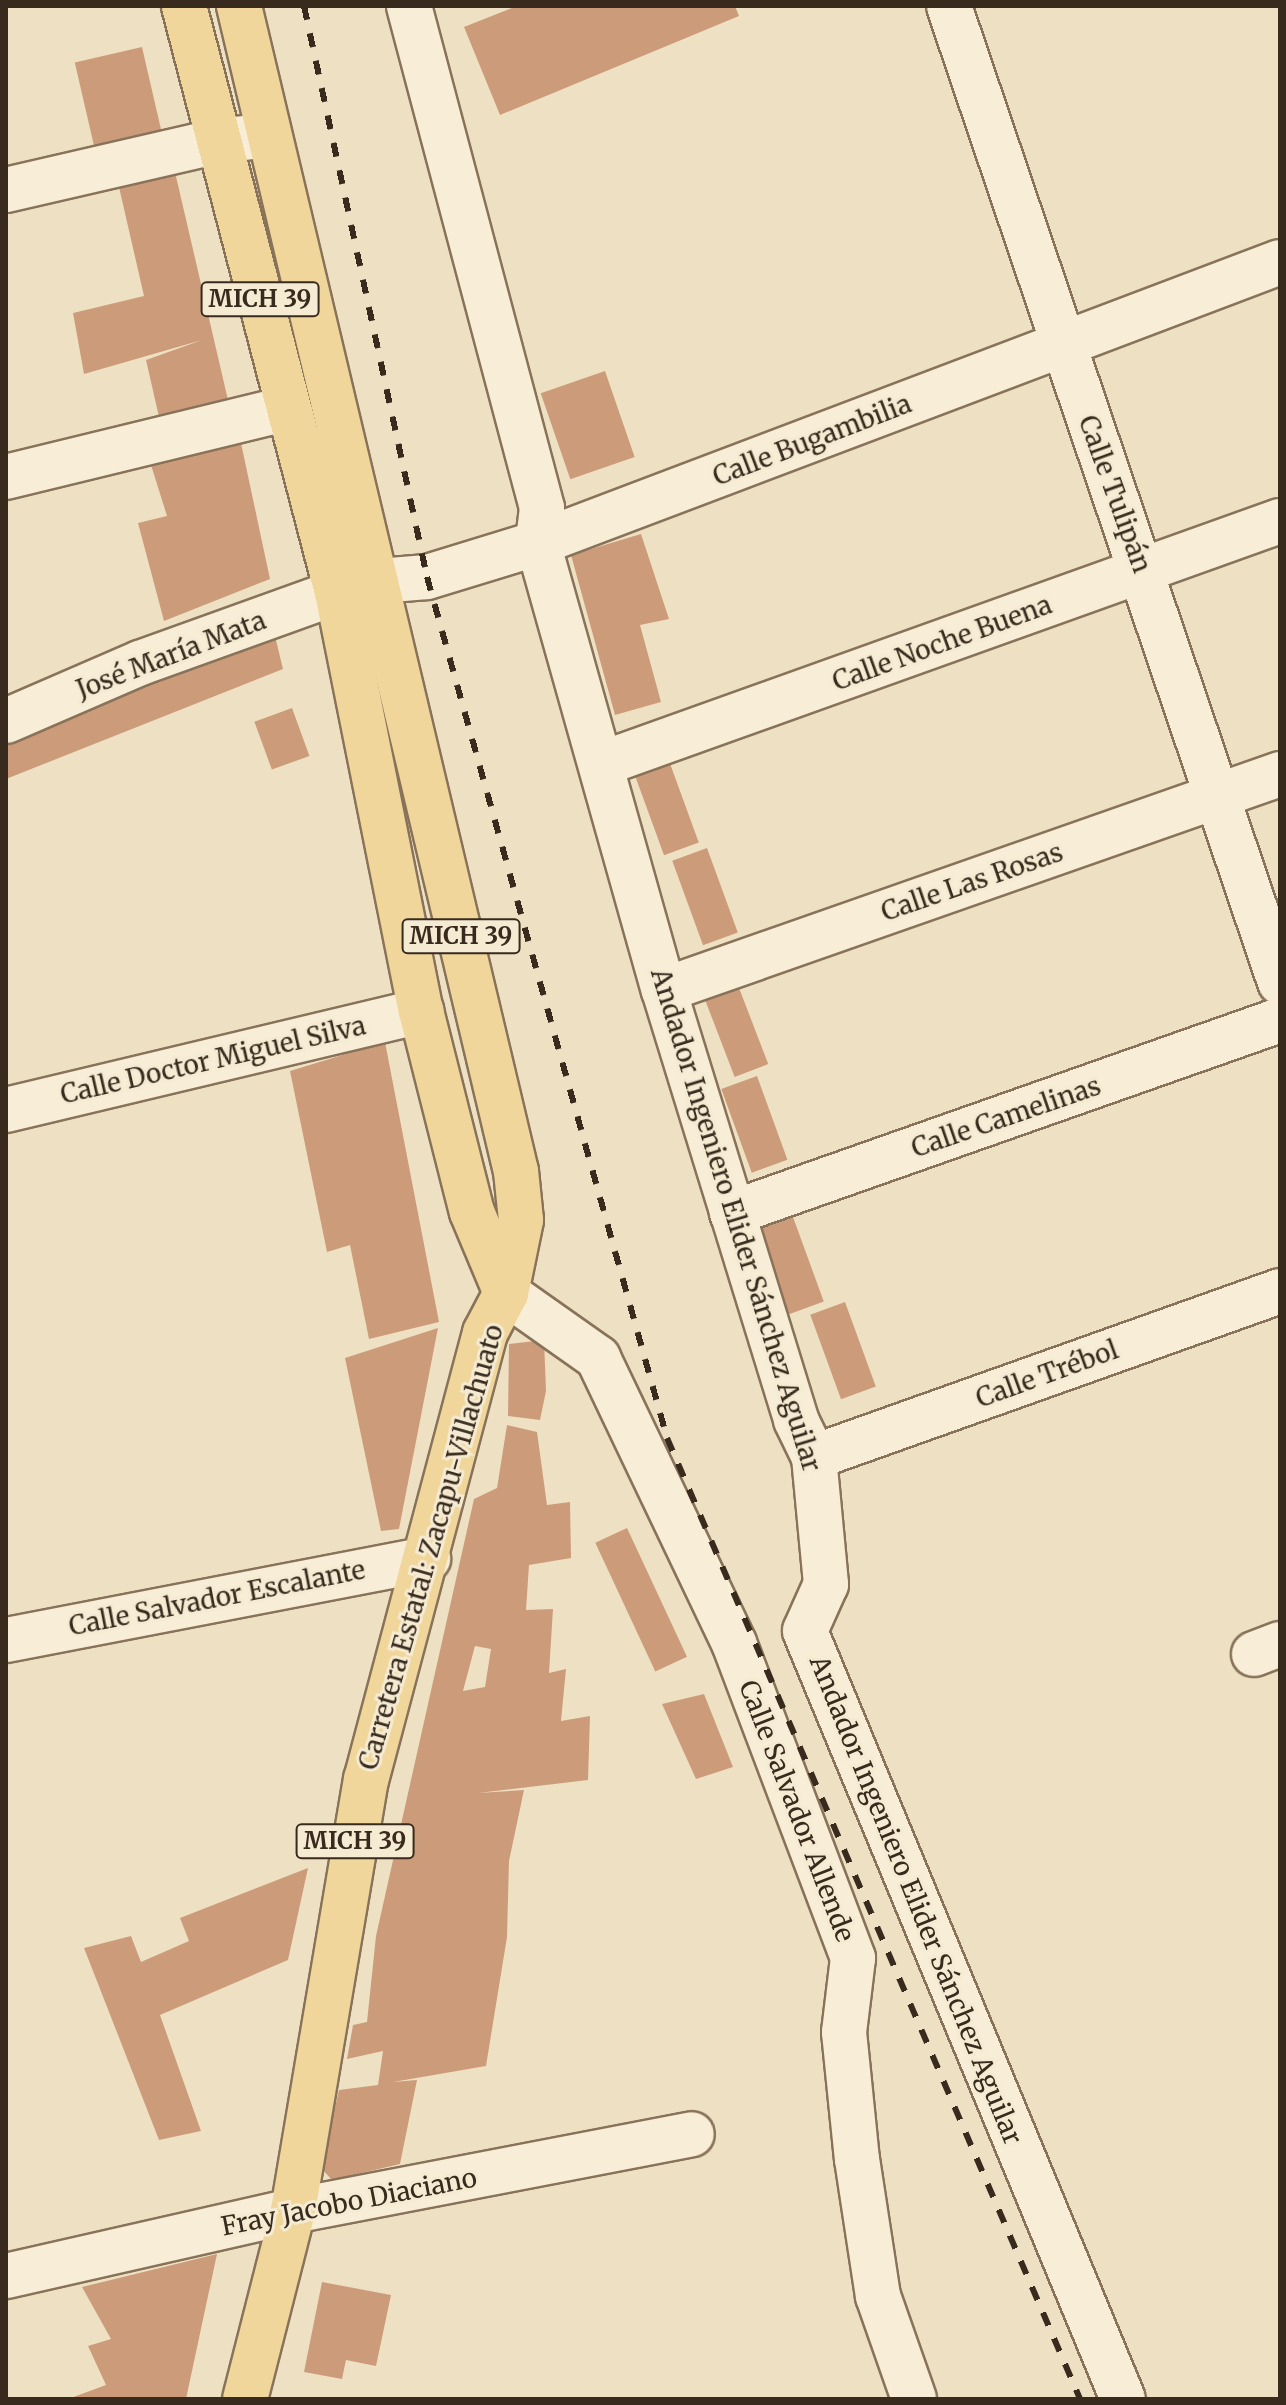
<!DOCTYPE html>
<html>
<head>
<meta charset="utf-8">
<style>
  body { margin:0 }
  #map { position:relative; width:1286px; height:2405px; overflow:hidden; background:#eee1c3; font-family:Merriweather,serif }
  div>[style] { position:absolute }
  .building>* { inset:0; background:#cc9c7a; transform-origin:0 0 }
  .roads { filter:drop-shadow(2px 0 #88735a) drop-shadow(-2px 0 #88735a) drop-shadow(0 2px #88735a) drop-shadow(0 -2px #88735a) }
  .minor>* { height:44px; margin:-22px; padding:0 22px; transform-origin:22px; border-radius:22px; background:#f8eed7 }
  .major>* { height:44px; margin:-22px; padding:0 22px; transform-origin:22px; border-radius:22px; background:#f1d69c }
  .rail>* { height:6px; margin-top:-3px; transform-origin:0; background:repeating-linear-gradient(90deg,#382b1e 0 14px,transparent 0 28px) }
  span { translate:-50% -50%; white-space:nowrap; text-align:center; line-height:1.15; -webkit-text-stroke:6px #f5ebd3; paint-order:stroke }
  .shield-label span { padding:2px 6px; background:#f5ebd3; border:2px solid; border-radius:6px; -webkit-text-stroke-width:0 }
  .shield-label { font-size:24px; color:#382b1e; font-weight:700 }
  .street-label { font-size:26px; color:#382b1e }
  .frame { position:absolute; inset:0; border:8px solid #382b1e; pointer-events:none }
</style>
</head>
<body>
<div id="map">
  <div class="building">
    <i style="clip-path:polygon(517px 6px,735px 6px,739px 16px,500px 115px,464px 27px)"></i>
    <i style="left:142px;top:47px;width:91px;height:69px;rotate:77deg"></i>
    <i style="clip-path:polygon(175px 172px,228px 400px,159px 417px,146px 360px,202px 340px,84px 374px,73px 313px,144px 296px,119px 187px)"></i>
    <i style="left:605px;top:371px;width:91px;height:68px;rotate:71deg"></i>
    <i style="clip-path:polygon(241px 443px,270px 579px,164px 621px,138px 523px,167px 516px,151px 465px)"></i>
    <i style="clip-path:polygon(641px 534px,669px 619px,640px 625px,661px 702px,615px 715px,571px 555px)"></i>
    <i style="clip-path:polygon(275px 636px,283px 669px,6px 779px,6px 739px)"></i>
    <i style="left:292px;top:708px;width:51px;height:40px;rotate:70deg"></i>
    <i style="left:668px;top:758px;width:90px;height:37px;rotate:70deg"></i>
    <i style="left:707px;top:848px;width:90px;height:37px;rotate:70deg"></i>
    <i style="left:736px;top:980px;width:90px;height:36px;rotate:69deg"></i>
    <i style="clip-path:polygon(385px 1042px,439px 1322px,369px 1339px,350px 1245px,327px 1252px,290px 1071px)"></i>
    <i style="left:757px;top:1076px;width:89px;height:38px;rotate:70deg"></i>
    <i style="left:793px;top:1217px;width:90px;height:37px;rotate:70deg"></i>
    <i style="left:845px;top:1302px;width:90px;height:37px;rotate:70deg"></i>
    <i style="clip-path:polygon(438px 1328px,399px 1529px,381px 1531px,345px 1358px)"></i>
    <i style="clip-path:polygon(544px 1340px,546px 1391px,540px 1420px,508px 1416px,509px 1344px)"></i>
    <i style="clip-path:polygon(evenodd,507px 1425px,537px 1432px,547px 1505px,570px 1502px,571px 1558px,529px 1565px,526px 1610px,553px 1609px,549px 1673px,566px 1669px,561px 1721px,590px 1716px,588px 1780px,478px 1793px,524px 1790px,509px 1861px,507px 1937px,486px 2066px,393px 2082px,417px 2080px,400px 2164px,332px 2180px,321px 2168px,339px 2090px,378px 2085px,383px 2051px,347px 2059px,353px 2025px,367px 2022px,376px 1936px,474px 1499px,497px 1488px,507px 1425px,475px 1646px,491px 1649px,485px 1687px,463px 1691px,475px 1646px)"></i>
    <i style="left:627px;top:1528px;width:142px;height:35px;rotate:65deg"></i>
    <i style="clip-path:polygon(704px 1694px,733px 1767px,696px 1779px,662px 1704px)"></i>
    <i style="clip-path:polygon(308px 1868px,288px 1960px,160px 2015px,201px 2131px,159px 2140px,84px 1948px,131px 1936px,141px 1962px,189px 1941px,180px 1918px)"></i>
    <i style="clip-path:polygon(217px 2254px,186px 2399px,68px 2399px,106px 2385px,88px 2346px,111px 2339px,82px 2287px)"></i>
    <i style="clip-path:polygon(322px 2282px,391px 2295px,376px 2366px,346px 2360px,342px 2379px,304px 2372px)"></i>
  </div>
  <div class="roads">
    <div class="minor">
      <i style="left:409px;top:6px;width:519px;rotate:75.16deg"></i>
      <i style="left:542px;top:508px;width:35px;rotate:97deg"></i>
      <i style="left:538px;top:543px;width:464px;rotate:74.3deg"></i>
      <i style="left:664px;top:990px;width:450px;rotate:72.9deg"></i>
      <i style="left:796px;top:1420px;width:41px;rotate:64.1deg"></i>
      <i style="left:814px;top:1457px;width:128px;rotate:84.6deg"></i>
      <i style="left:826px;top:1584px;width:51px;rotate:114.1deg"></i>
      <i style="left:805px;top:1631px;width:831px;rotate:67.51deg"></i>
      <i style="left:949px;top:6px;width:1031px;rotate:71.27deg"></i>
      <i style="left:6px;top:190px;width:218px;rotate:-13deg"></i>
      <i style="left:218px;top:141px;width:51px;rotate:-6.7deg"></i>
      <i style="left:6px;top:477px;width:290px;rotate:-13.7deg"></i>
      <i style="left:6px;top:721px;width:146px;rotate:-23.4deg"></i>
      <i style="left:140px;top:663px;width:209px;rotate:-19.8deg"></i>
      <i style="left:337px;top:592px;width:43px;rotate:-14.7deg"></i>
      <i style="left:379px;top:581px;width:48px;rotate:-4.8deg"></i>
      <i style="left:427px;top:577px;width:116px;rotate:-17deg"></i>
      <i style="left:538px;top:543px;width:793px;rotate:-20.74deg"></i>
      <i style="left:604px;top:763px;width:718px;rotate:-19.7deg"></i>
      <i style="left:664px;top:990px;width:653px;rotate:-19.32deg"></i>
      <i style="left:6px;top:1110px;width:427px;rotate:-13.4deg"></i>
      <i style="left:732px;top:1213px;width:581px;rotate:-19.4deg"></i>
      <i style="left:506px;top:1293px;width:113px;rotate:35.2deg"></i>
      <i style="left:598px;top:1358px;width:316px;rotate:64.5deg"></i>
      <i style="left:734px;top:1643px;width:337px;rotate:69.3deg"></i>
      <i style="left:853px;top:1958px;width:75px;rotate:96.9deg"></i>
      <i style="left:844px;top:2032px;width:128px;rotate:84.2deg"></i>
      <i style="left:857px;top:2159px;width:139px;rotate:81.3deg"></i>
      <i style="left:878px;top:2296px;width:109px;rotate:70.7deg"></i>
      <i style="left:814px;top:1457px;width:495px;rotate:-19.6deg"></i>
      <i style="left:6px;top:1640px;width:430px;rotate:-10.9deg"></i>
      <i style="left:1254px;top:1654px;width:28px;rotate:-21deg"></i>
      <i style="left:6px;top:2276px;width:294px;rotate:-12.8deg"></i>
      <i style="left:293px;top:2211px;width:406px;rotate:-10.9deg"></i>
    </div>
    <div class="major">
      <i style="left:184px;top:6px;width:606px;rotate:75.37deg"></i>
      <i style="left:337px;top:592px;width:427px;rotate:78.7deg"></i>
      <i style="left:421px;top:1011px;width:207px;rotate:75.8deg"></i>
      <i style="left:472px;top:1212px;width:88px;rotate:67.2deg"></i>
      <i style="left:239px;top:6px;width:1197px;rotate:76.63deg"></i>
      <i style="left:516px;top:1171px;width:49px;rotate:84.2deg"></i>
      <i style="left:521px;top:1220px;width:75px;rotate:101.6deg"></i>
      <i style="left:506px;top:1293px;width:45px;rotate:117.7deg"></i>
      <i style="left:485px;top:1333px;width:462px;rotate:104.9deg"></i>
      <i style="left:366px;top:1779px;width:438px;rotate:99.6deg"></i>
      <i style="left:293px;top:2211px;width:194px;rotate:104.3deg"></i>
    </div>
  </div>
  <div class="rail">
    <i style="left:304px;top:6px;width:584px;rotate:77.84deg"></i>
    <i style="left:427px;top:577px;width:894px;rotate:74.42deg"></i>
    <i style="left:667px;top:1438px;width:1046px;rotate:66.74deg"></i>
  </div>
  <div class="shield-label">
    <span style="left:260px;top:299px">MICH 39</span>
    <span style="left:461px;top:936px">MICH 39</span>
    <span style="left:355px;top:1841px">MICH 39</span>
  </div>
  <div class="street-label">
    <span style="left:812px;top:440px;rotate:-21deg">Calle Bugambilia</span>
    <span style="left:1115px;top:494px;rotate:70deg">Calle Tulipán</span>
    <span style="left:942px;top:643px;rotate:-20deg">Calle Noche Buena</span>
    <span style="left:171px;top:655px;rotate:-21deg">José María Mata</span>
    <span style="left:972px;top:882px;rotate:-19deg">Calle Las Rosas</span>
    <span style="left:213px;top:1060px;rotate:-13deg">Calle Doctor Miguel Silva</span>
    <span style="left:1006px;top:1117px;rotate:-19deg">Calle Camelinas</span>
    <span style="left:736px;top:1220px;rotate:73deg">Andador Ingeniero Elider Sánchez Aguilar</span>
    <span style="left:1047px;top:1374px;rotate:-20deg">Calle Trébol</span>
    <span style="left:431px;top:1547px;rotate:-74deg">Carretera Estatal: Zacapu-Villachuato</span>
    <span style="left:217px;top:1598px;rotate:-11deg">Calle Salvador Escalante</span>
    <span style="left:797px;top:1811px;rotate:69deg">Calle Salvador Allende</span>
    <span style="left:916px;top:1900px;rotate:68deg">Andador Ingeniero Elider Sánchez Aguilar</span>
    <span style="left:349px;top:2202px;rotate:-11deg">Fray Jacobo Diaciano</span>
  </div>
  <div class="frame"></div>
</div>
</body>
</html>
